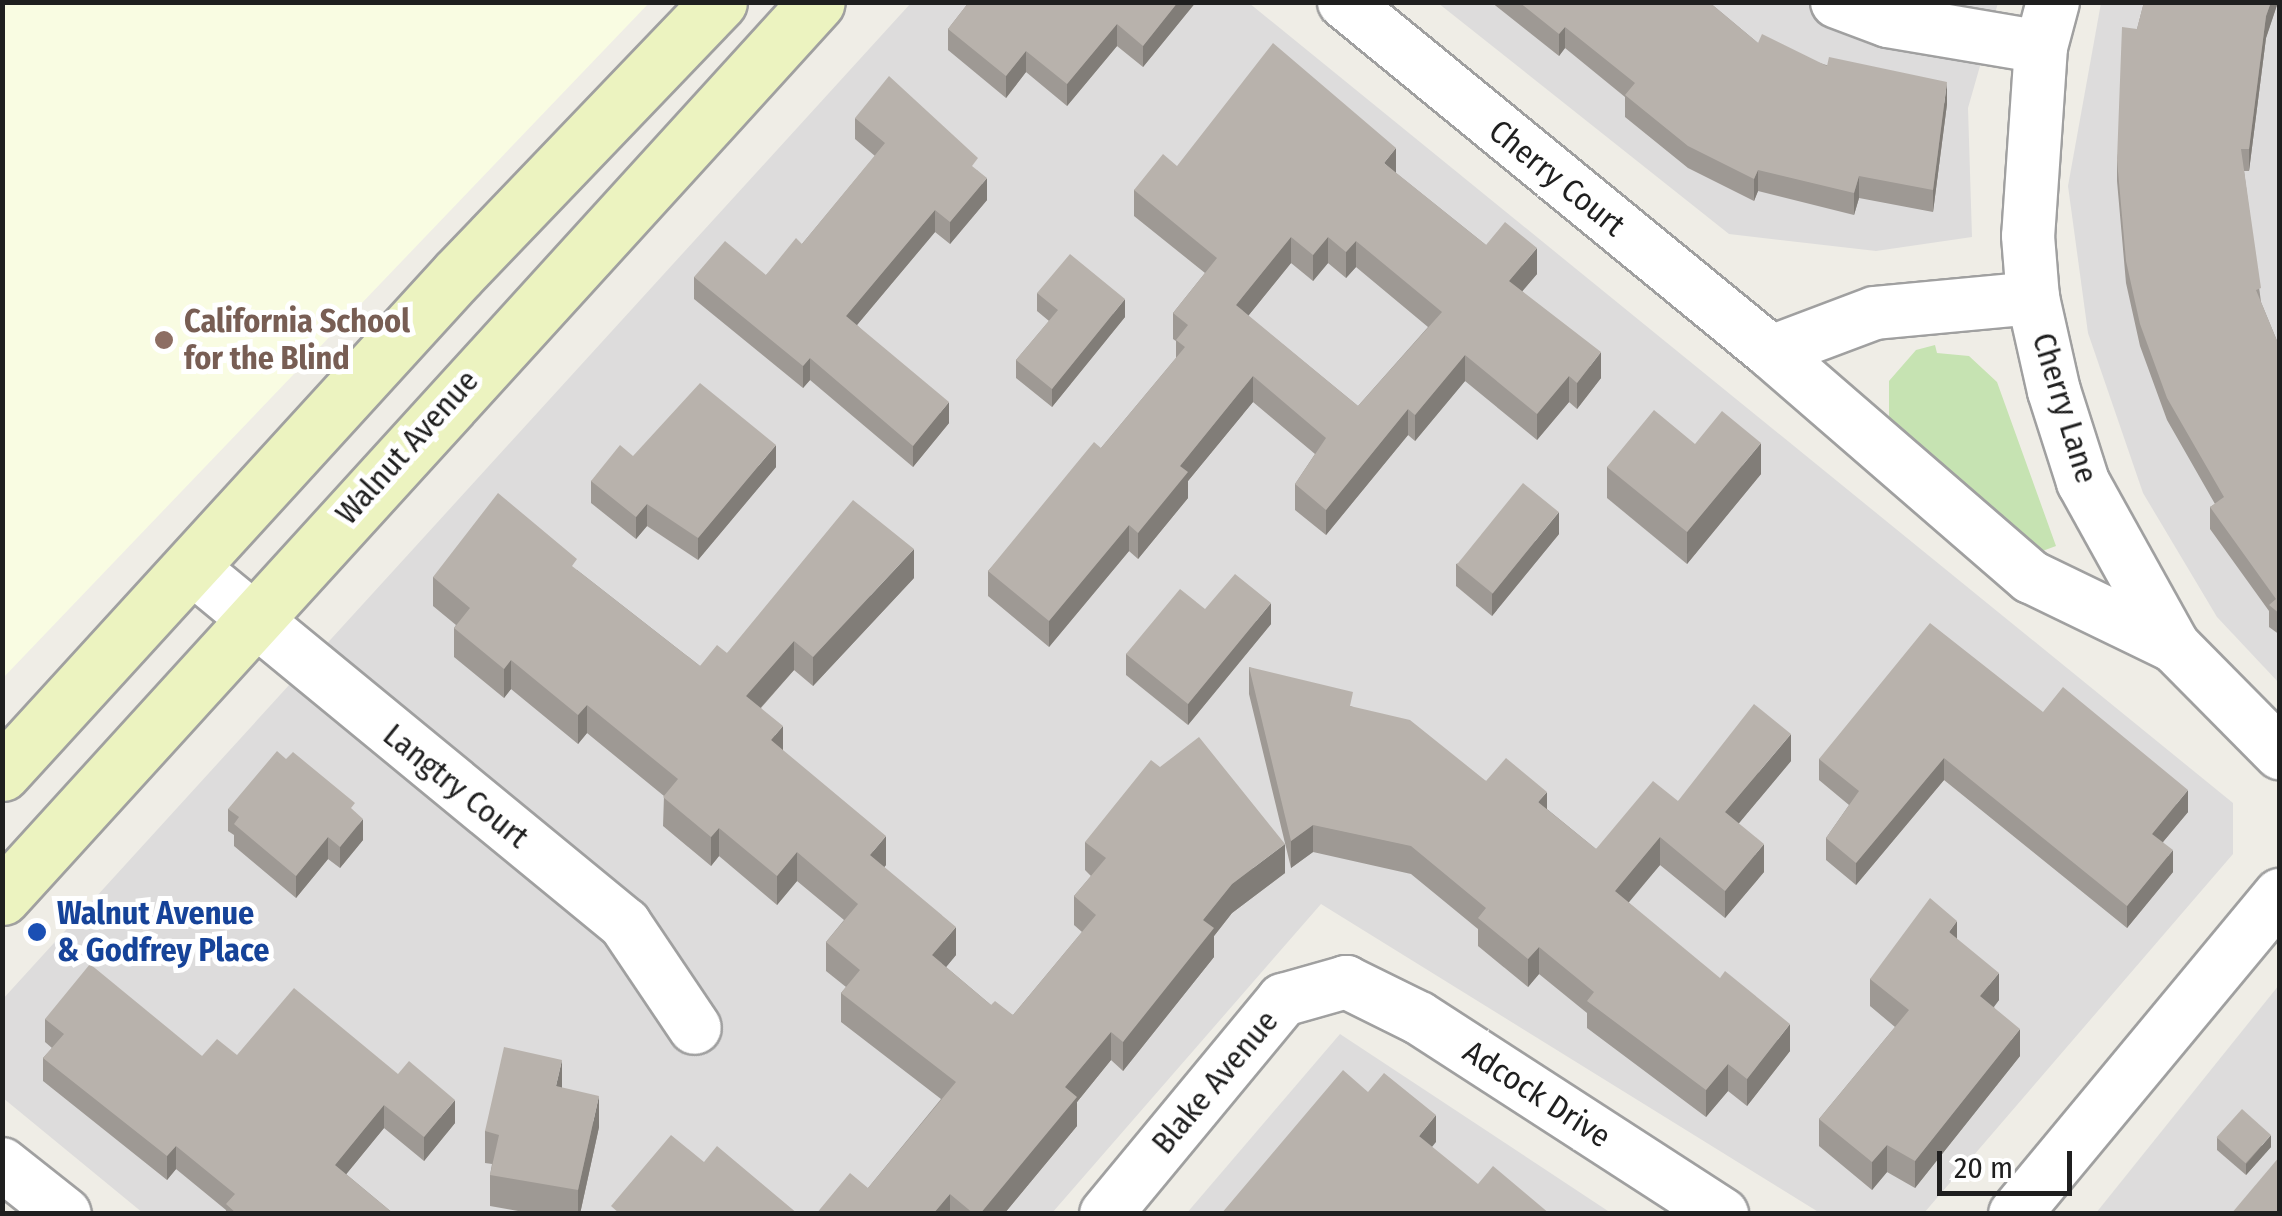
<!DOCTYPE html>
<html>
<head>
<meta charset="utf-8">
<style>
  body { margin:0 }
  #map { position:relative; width:2282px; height:1216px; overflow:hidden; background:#efede6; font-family:"Fira Sans Condensed",sans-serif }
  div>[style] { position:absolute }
  .residential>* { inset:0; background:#dddcdc }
  .education>* { inset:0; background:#f9fce2 }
  .grass>* { inset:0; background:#c6e3b2 }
  .roads { filter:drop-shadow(2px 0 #a0a0a0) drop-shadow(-2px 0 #a0a0a0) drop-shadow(0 2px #a0a0a0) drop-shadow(0 -2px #a0a0a0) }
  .minor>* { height:52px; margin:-26px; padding:0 26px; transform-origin:26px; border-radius:26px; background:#fff }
  .secondary>* { height:55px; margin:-27.5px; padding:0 27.5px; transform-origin:27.5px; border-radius:27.5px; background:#ecf3c0 }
  .wall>* { inset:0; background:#9e9994 }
  .shaded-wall>* { inset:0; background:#817d78 }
  .building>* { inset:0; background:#b8b2ac; transform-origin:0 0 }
  .dots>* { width:28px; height:28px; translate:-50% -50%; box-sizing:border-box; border:5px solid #fff; border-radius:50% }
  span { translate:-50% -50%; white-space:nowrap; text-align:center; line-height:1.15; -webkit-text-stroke:10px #fff; paint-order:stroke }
  .street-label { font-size:32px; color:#1f1f1f }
  .education-label { font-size:32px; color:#785e54; font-weight:700 }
  .left { translate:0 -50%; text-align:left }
  .transit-label { font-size:32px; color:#164399; font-weight:700 }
  .frame { position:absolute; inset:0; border:5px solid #1f1f1f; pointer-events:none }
  .scale { position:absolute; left:1937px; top:1151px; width:135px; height:45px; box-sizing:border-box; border:5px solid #1f1f1f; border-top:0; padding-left:12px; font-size:30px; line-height:35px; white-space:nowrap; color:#1f1f1f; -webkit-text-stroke:8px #fff; paint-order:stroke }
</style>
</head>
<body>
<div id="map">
  <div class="residential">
    <i style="clip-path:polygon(911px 3px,1249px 3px,2233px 803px,2233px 854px,1924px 1213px,1820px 1213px,1321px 904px,1052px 1213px,143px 1213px,3px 1098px,2px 1000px)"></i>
    <i style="clip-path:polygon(1438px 3px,1998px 3px,1968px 108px,1972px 237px,1876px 251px,1729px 234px)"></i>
    <i style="clip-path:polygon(2101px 3px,2279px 3px,2279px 683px,2217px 617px,2143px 493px,2088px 333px,2068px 186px)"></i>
    <i style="clip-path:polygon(2279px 985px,2279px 1213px,2096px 1213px)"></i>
    <i style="clip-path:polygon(1340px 1034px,1611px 1213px,1186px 1214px)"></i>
  </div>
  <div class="education">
    <i style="clip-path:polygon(3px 2px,649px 3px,3px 678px,2px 3px)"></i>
  </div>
  <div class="grass">
    <i style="clip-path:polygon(1935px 345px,1937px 353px,1969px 356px,1997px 382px,2056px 546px,2037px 553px,1889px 422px,1889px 381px,1916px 350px)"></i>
  </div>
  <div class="roads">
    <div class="minor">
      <i style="left:1344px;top:2px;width:552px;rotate:39.34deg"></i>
      <i style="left:1771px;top:352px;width:344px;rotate:40.9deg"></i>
      <i style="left:2031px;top:577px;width:159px;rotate:25.8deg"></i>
      <i style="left:1837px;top:2px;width:54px;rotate:20.4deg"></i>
      <i style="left:1888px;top:21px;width:155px;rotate:9.6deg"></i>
      <i style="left:2053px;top:2px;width:47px;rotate:104.9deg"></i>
      <i style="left:2041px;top:47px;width:189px;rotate:93.9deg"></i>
      <i style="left:2028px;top:236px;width:62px;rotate:85.4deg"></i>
      <i style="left:2033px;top:298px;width:95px;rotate:77.3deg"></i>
      <i style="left:2054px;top:391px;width:96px;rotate:72.3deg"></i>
      <i style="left:2083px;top:482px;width:188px;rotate:61deg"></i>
      <i style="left:2174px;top:646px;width:151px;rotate:45.3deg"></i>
      <i style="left:1771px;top:352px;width:111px;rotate:-20.6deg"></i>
      <i style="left:1875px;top:313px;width:159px;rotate:-5.4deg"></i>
      <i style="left:191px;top:567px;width:562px;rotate:39.44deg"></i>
      <i style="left:625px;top:924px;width:125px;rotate:56.1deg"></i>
      <i style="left:2px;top:1164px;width:80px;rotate:38.4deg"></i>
      <i style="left:1106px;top:1214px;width:278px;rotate:-50.4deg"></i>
      <i style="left:1283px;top:1000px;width:66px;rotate:-15.9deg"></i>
      <i style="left:1346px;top:982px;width:81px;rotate:26.3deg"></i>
      <i style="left:1419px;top:1018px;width:361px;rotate:32.9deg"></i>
      <i style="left:2015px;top:1214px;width:415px;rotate:-50.3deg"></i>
    </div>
    <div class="secondary">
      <i style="left:2px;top:773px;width:676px;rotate:-47.58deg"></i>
      <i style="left:458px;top:274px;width:377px;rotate:-46.2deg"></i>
      <i style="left:2px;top:897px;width:1210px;rotate:-47.68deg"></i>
    </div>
  </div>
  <div class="wall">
    <i style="clip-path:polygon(969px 2px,1196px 2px,1143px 67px,1117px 46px,1067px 106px,1026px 72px,1006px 98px,948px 50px,948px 29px)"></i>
    <i style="clip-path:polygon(1491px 2px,1709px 2px,1758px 43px,1947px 104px,1933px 212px,1859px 198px,1854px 215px,1758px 191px,1754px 201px,1688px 168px,1625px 117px,1625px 97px,1565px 48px,1559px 56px)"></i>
    <i style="clip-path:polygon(2144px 2px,2278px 2px,2266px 38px,2249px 171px,2244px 171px,2261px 302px,2280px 348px,2280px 635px,2269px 627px,2269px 611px,2210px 529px,2210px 507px,2215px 504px,2167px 420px,2140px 346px,2126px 283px,2117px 181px,2117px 160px,2137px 29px)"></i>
    <i style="clip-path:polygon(855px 118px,978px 171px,987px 200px,950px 244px,935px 232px,857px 325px,949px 423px,913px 467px,810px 380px,803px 388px,694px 299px,694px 277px,766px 275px,802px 244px,875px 156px,855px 139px)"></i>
    <i style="clip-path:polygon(evenodd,1177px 166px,1396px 173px,1486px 245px,1537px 274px,1522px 291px,1601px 378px,1577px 409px,1569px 402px,1537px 440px,1465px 381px,1415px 441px,1408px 435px,1326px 535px,1295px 510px,1295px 484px,1315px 454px,1253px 402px,1188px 481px,1188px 498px,1138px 559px,1129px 551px,1049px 647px,988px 596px,988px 571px,1101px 448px,1176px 358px,1176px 341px,1173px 339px,1173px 313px,1205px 273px,1134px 216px,1134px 190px,1177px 166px,1291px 263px,1313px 281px,1328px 263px,1346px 278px,1356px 267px,1428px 327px,1358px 406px,1248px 316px,1291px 263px)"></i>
    <i style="clip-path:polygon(1037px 293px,1125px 317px,1052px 407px,1016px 378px,1016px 360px,1049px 321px,1037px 311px)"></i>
    <i style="clip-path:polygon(1695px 444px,1761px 474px,1687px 564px,1607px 498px,1607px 467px)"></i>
    <i style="clip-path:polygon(633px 456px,776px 467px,698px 560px,647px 526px,636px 539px,591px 503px,591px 481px)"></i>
    <i style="clip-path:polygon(1559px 534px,1492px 616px,1456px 586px,1456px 564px)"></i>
    <i style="clip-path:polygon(577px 570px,700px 666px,727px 653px,914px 578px,813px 686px,794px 670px,761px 708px,783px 751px,886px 865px,884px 867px,956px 955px,946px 967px,991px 1005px,1013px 1015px,1082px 932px,1074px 925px,1074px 896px,1091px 876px,1085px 870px,1085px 842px,1285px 873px,1232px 913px,1214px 936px,1214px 957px,1123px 1071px,1111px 1060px,1077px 1102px,1077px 1126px,1004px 1214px,816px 1214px,868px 1188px,941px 1099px,841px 1022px,841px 993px,846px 987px,826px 971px,826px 942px,844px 920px,797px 881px,777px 905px,719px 856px,711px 866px,663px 826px,664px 796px,587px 733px,578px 744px,511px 689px,504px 698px,454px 657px,454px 628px,456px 625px,433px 606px,433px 577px)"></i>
    <i style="clip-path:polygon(1205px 609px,1271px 624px,1188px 725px,1126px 675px,1126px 654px)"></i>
    <i style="clip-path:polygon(1249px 667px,1353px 707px,1486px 781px,1547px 809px,1596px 849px,1678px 801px,1791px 761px,1738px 824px,1764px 872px,1725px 918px,1660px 865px,1628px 902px,1790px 1051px,1747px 1106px,1728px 1091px,1706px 1117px,1587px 1028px,1587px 1013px,1539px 974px,1528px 987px,1478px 946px,1478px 929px,1411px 874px,1313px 852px,1291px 868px,1249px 694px)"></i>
    <i style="clip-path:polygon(2043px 712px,2188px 812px,2163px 842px,2173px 872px,2127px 928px,1944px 780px,1856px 885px,1826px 860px,1826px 838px,1849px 805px,1819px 780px,1819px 759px)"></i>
    <i style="clip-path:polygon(228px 809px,355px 812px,363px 840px,340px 868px,328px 859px,296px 898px,234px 846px,234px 835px,228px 831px)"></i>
    <i style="clip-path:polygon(1957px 939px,1999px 1000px,1994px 1007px,2020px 1056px,1915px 1188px,1887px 1172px,1872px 1190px,1819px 1146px,1819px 1119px,1895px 1027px,1870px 1006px,1870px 979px)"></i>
    <i style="clip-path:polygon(45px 1019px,202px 1056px,237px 1055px,455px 1123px,424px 1161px,384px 1128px,346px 1174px,394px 1214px,226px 1214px,226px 1210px,176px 1169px,167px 1180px,43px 1081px,43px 1058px,52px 1048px,45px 1042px)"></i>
    <i style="clip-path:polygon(562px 1088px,599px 1127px,580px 1214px,535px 1214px,490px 1206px,490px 1175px,492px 1164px,485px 1163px,485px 1131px)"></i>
    <i style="clip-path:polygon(2217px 1138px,2271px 1147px,2246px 1175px,2217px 1150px)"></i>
  </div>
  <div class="shaded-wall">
    <i style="clip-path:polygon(1178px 2px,1196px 2px,1143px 67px,1143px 46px)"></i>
    <i style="clip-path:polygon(2271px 2px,2278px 2px,2266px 38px,2249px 171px,2249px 149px,2266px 16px)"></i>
    <i style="clip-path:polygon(1117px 24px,1117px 46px,1067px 106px,1067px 84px)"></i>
    <i style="clip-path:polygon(1565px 27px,1565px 48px,1559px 56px,1559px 34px)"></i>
    <i style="clip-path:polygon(1026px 51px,1026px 72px,1006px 98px,1006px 76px)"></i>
    <i style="clip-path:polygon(1947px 82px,1947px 104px,1933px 212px,1933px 190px)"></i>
    <i style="clip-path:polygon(1396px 148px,1396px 174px,1384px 163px)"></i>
    <i style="clip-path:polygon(1758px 170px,1758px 191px,1754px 201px,1754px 179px)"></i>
    <i style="clip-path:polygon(1859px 176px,1859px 198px,1854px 215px,1854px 193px)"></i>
    <i style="clip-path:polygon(987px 178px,987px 200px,950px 244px,950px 222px)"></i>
    <i style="clip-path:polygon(935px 210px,935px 232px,846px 338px,846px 316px)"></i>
    <i style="clip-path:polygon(1291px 237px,1291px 263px,1236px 331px,1236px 305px)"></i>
    <i style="clip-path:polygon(1328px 237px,1328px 263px,1313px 281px,1313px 255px)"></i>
    <i style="clip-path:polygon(1356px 241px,1356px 267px,1346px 278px,1346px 252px)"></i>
    <i style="clip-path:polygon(1537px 248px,1537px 274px,1509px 307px,1509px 281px)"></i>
    <i style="clip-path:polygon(1125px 299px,1125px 317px,1052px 407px,1052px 389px)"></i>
    <i style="clip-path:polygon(1601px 352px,1601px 378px,1577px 409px,1577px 383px)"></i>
    <i style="clip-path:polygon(1465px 355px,1465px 381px,1415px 441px,1415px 415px)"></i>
    <i style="clip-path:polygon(810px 358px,810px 380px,803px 388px,803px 366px)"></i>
    <i style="clip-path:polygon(1253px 376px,1253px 402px,1188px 481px,1188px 498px,1138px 559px,1138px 533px,1180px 466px)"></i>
    <i style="clip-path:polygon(1569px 376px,1569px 402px,1537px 440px,1537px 414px)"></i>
    <i style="clip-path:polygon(949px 402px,949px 423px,913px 467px,913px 446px)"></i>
    <i style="clip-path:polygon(1408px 409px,1408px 435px,1326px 535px,1326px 510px)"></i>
    <i style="clip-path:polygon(1761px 443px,1761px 474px,1687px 564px,1687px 532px)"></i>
    <i style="clip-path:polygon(776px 445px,776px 467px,698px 560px,698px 538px)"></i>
    <i style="clip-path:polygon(647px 504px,647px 526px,636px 539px,636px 517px)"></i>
    <i style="clip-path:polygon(1559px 512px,1559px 534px,1492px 616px,1492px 594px)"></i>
    <i style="clip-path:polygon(1129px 525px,1129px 551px,1049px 647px,1049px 621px)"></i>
    <i style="clip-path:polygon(914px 549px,914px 578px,813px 686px,813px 657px)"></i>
    <i style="clip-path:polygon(1271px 603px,1271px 624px,1188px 725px,1188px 704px)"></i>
    <i style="clip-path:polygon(794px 641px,794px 670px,746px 724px,746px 696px)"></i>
    <i style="clip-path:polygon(511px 660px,511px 689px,504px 698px,504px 669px)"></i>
    <i style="clip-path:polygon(587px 705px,587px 733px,578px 744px,578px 715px)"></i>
    <i style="clip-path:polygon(783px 726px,783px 754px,771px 740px)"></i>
    <i style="clip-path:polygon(1791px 734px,1791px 761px,1725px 840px,1725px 812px)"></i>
    <i style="clip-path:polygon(1944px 758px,1944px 780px,1856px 885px,1856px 863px)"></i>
    <i style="clip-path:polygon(2188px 790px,2188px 812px,2152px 855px,2152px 834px)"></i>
    <i style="clip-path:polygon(1547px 792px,1547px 819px,1538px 802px)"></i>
    <i style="clip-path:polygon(363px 819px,363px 840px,340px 868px,340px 847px)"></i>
    <i style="clip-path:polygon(1313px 825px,1313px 852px,1291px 868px,1291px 841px)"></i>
    <i style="clip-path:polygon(719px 828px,719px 856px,711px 866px,711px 837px)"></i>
    <i style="clip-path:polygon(886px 836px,886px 865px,870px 884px,870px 855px)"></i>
    <i style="clip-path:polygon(328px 837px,328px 859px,296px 898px,296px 876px)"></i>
    <i style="clip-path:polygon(1660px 837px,1660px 865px,1615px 919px,1615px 891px)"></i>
    <i style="clip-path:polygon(1285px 844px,1285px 873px,1232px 913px,1214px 936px,1214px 957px,1123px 1071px,1123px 1042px,1203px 920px,1232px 884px)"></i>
    <i style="clip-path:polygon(1764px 844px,1764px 872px,1725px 918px,1725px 891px)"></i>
    <i style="clip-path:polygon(2173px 850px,2173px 872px,2127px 928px,2127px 906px)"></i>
    <i style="clip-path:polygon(797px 852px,797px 881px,777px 905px,777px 876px)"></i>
    <i style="clip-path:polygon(1957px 921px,1957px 948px,1949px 932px)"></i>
    <i style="clip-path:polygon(956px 927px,956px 955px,932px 984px,932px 955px)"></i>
    <i style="clip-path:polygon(1539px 947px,1539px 974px,1528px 987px,1528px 959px)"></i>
    <i style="clip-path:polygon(1999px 973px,1999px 1000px,1980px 1024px,1980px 996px)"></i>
    <i style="clip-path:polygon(1790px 1024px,1790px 1051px,1747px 1106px,1747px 1079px)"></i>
    <i style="clip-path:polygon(2020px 1029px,2020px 1056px,1915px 1188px,1915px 1161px)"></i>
    <i style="clip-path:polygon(1111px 1032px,1111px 1060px,1077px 1102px,1077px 1126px,1004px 1214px,980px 1214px,1065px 1087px)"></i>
    <i style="clip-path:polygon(562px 1060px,562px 1091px,556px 1086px)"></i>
    <i style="clip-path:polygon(1728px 1064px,1728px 1091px,1706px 1117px,1706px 1090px)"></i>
    <i style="clip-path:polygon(599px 1096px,599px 1127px,580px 1214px,578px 1214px,578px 1190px)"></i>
    <i style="clip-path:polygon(455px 1100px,455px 1123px,424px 1161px,424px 1137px)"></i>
    <i style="clip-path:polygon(384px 1105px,384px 1128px,335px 1188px,335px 1165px)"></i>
    <i style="clip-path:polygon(1436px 1115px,1436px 1142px,1419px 1163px,1419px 1136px)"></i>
    <i style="clip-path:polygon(2271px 1135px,2271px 1147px,2246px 1175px,2246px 1164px)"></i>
    <i style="clip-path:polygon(1887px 1145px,1887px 1172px,1872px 1190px,1872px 1162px)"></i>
    <i style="clip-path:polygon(176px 1146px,176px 1169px,167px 1180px,167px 1156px)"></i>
    <i style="clip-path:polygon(950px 1194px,950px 1214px,933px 1214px)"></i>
  </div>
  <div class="building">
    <i style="clip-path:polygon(969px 2px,1178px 2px,1143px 46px,1117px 24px,1067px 84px,1026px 51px,1006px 76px,948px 29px)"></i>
    <i style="clip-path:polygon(1519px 2px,1709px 2px,1758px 43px,1762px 34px,1827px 66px,1829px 57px,1947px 82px,1933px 190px,1859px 176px,1854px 193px,1758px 170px,1754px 179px,1688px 146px,1625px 95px,1635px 83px,1565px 27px,1559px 34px)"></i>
    <i style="clip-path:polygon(2144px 2px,2271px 2px,2266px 16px,2249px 149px,2241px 149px,2261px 288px,2256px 290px,2280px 348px,2280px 614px,2269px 605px,2276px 599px,2210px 507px,2224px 497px,2167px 398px,2140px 324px,2126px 261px,2117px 160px,2122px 27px,2137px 29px)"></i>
    <i style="clip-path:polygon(evenodd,1273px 43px,1396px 148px,1384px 163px,1486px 245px,1505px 222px,1537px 248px,1509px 281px,1601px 352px,1577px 383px,1569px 376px,1537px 414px,1465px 355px,1415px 415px,1408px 409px,1326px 510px,1295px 484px,1326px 438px,1253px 376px,1180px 466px,1188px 472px,1138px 533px,1129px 525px,1049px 621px,988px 571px,1094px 442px,1101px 448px,1185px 347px,1176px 340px,1188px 325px,1173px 313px,1217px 258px,1134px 190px,1163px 154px,1177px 166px,1273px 43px,1291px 237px,1313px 255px,1328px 237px,1346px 252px,1356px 241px,1442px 312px,1358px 406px,1236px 305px,1291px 237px)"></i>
    <i style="clip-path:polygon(889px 76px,978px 158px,972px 166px,987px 178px,950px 222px,935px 210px,846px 316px,949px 402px,913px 446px,810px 358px,803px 366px,694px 277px,725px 241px,766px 275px,796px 238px,802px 244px,885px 143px,855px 118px)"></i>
    <i style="clip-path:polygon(1070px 254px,1125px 299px,1052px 389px,1016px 360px,1058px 310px,1037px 293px)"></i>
    <i style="clip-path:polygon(700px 383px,776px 445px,698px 538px,647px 504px,636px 517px,591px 481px,620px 445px,633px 456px)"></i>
    <i style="clip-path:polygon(1654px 410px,1695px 444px,1722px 411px,1761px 443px,1687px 532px,1607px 467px)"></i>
    <i style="left:1523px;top:483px;width:46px;height:105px;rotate:39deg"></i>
    <i style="clip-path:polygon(498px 493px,577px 559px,572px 566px,700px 666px,717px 645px,727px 653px,853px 500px,914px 549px,813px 657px,794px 641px,746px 696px,783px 726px,771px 740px,886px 836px,870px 855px,956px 927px,932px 955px,991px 1005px,995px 1001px,1013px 1015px,1096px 915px,1074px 896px,1106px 858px,1085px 842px,1151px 760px,1160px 767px,1199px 737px,1285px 844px,1232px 884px,1203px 920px,1214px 928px,1123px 1042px,1111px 1032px,1065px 1087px,1077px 1097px,980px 1214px,974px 1214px,950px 1194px,933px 1214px,816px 1214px,850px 1173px,868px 1188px,956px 1082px,841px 993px,860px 970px,826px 942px,858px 904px,797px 852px,777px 876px,719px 828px,711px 837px,663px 797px,678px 779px,587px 705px,578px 715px,511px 660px,504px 669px,454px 628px,470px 608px,433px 577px)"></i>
    <i style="clip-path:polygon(1235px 574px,1271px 603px,1188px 704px,1126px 654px,1180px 589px,1205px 609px)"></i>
    <i style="clip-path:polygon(1930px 623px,2043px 712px,2063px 687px,2188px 790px,2152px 834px,2173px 850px,2127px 906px,1944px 758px,1856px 863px,1826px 838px,1859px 791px,1819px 759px)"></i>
    <i style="clip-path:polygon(1249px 667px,1353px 692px,1350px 706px,1410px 720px,1486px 781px,1506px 758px,1547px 792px,1538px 802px,1596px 849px,1653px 781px,1678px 801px,1754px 704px,1791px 734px,1725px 812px,1764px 844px,1725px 891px,1660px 837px,1615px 891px,1720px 978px,1725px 971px,1790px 1024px,1747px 1079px,1728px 1064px,1706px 1090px,1587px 1001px,1594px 992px,1539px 947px,1528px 959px,1478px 918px,1486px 908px,1411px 846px,1313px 825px,1291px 841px)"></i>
    <i style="clip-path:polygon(277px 751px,286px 759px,293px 752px,355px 803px,351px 808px,363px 819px,340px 847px,328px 837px,296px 876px,234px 824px,239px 817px,228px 809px)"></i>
    <i style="clip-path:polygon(1930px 898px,1957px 921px,1949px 932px,1999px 973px,1980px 996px,2020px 1029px,1915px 1161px,1887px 1145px,1872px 1162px,1819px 1119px,1909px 1010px,1870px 979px)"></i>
    <i style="clip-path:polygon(90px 964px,202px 1056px,217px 1039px,237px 1055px,294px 988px,398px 1074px,409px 1061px,455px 1100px,424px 1137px,384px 1105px,335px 1165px,394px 1214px,237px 1214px,226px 1204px,235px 1194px,176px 1146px,167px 1156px,43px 1058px,64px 1034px,45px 1019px)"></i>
    <i style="clip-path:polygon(504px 1047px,562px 1060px,556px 1086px,599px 1096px,578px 1190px,490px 1175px,499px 1135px,485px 1131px)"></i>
    <i style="clip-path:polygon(1343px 1070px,1368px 1092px,1384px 1073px,1436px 1115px,1419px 1136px,1478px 1184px,1493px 1166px,1550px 1214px,1221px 1214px)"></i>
    <i style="left:2242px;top:1109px;width:39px;height:38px;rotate:42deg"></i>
    <i style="clip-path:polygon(671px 1135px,704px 1162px,717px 1146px,798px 1214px,620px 1214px,611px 1206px)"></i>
    <i style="clip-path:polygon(2280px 1156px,2280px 1214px,2231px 1214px)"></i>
  </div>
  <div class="dots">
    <i style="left:164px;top:340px;background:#8d6e63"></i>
    <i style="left:37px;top:932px;background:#1a4fb4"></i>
  </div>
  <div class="street-label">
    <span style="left:1557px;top:178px;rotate:39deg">Cherry Court</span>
    <span style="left:2065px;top:408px;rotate:73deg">Cherry Lane</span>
    <span style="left:407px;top:447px;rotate:-48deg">Walnut Avenue</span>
    <span style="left:456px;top:786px;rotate:39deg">Langtry Court</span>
    <span style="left:1215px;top:1082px;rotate:-50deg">Blake Avenue</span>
    <span style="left:1537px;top:1094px;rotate:33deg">Adcock Drive</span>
  </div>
  <div class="education-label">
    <span class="left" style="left:184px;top:340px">California School<br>for the Blind</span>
  </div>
  <div class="transit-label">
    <span class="left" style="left:57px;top:932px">Walnut Avenue<br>&amp; Godfrey Place</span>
  </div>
  <div class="frame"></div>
  <div class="scale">20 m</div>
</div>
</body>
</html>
